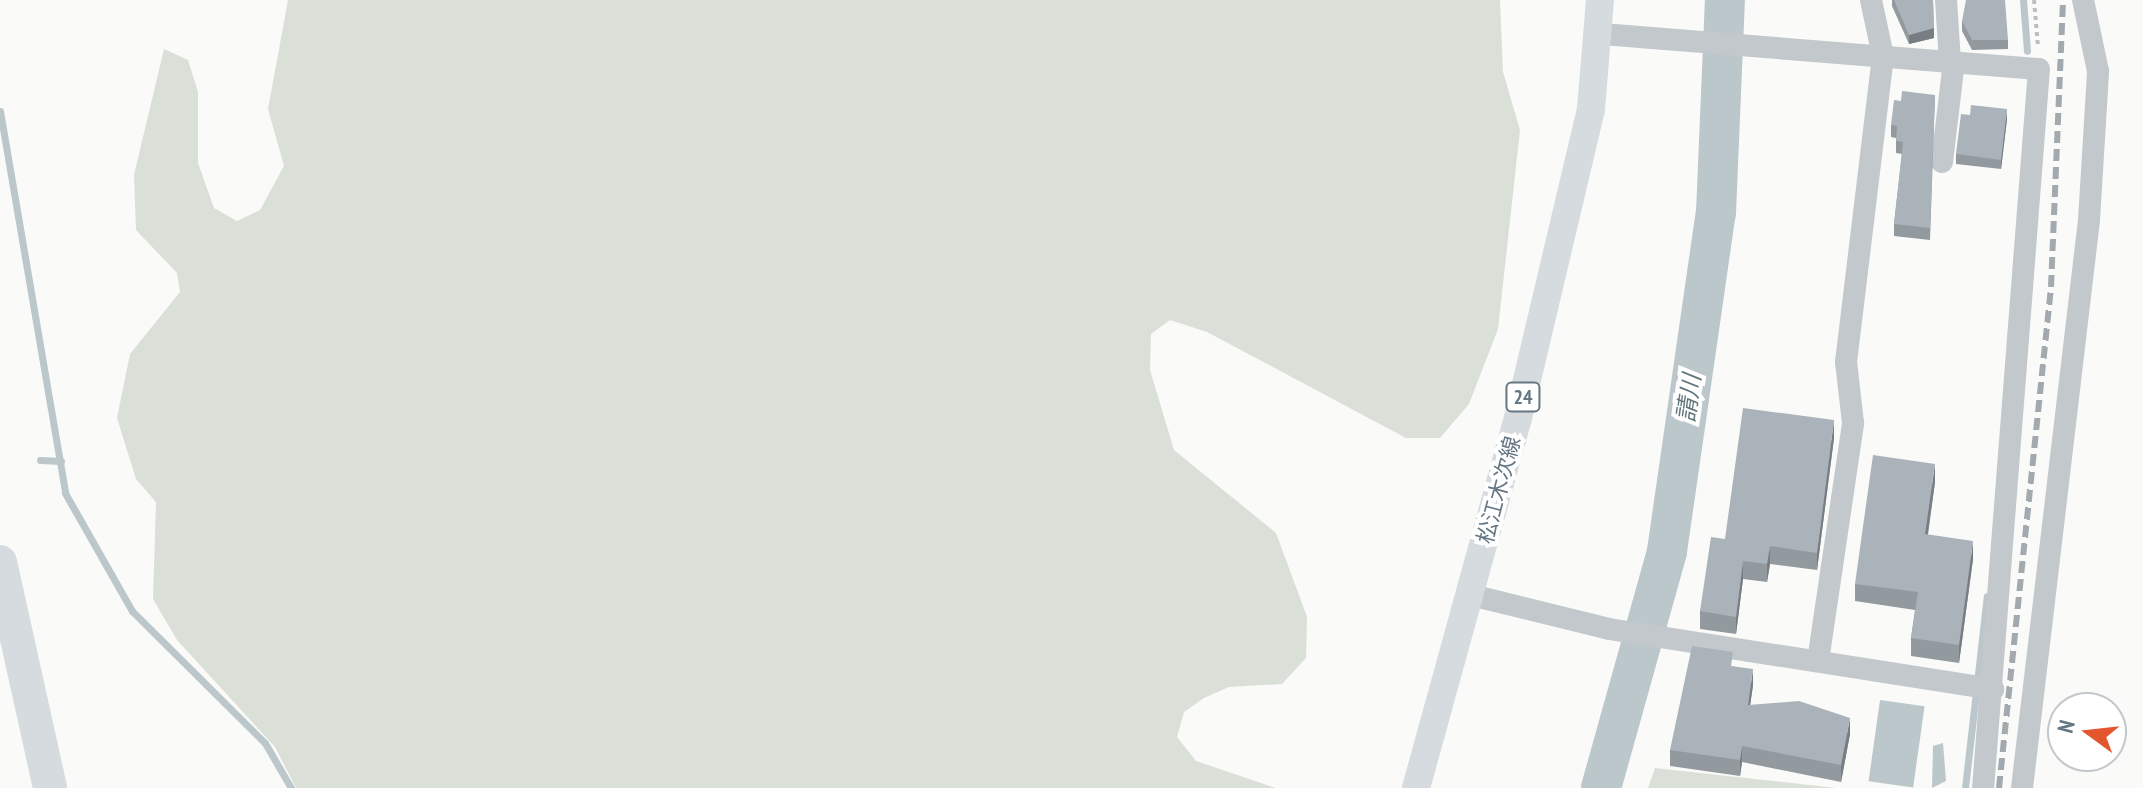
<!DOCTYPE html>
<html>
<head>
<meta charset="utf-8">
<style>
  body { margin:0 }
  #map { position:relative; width:2143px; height:788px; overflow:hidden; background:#fafaf8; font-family:"PT Sans Narrow","Noto Sans JP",sans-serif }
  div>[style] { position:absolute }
  .green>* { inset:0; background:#dadfd7 }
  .water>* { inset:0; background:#bbc7cb; transform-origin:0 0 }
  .stream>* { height:7px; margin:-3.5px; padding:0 3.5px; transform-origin:3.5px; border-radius:3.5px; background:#bbc7cb }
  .river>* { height:40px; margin:-20px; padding:0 20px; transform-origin:20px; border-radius:20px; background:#bbc7cb }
  .path>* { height:4px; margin-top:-2px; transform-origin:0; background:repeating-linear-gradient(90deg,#bbbfc2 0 4px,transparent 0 8px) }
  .minor>* { height:22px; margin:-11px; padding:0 11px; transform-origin:11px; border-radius:11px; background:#c3c8cc }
  .major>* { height:28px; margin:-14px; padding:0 14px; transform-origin:14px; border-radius:14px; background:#d6dbdf }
  .highway>* { height:34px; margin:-17px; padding:0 17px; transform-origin:17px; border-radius:17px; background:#d6dbdf }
  .rail>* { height:6px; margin-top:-3px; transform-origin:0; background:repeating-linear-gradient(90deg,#a2aab0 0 12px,transparent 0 18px) }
  .wall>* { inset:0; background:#929a9f }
  .shaded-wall>* { inset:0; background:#777d82 }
  .building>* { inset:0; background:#aab3b9 }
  span { translate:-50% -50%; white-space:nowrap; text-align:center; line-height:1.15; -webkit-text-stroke:8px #fff; paint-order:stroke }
  .shield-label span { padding:2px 6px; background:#fff; border:2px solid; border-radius:6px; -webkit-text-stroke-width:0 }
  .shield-label { font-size:20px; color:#657683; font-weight:700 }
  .street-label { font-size:22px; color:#657683 }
  .water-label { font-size:24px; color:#60757c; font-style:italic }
  .north { position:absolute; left:2047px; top:692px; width:80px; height:80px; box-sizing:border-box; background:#fff; border:2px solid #c1c8cd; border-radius:50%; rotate:285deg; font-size:22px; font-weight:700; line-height:32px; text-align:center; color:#657683 }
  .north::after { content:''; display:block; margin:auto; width:28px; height:36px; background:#e4572e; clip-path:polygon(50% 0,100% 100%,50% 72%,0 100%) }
</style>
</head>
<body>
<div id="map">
  <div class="green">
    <i style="clip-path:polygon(288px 0,1500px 0,1503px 72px,1520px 130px,1498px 329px,1469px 404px,1440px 438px,1406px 438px,1207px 332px,1170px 320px,1151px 334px,1150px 370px,1174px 450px,1276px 533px,1307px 617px,1306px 658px,1282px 684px,1229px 687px,1204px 698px,1184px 712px,1177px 737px,1196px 761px,1276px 788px,296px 788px,275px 747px,177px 640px,153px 599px,156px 502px,136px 479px,117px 418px,130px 354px,180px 292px,177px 273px,136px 230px,134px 175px,164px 49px,188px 60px,198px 92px,198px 163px,214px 208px,237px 221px,260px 210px,284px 166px,268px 109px)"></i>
    <i style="clip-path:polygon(1655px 768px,1836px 788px,1648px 788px)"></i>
  </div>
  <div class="water">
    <i style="left:1880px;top:700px;width:45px;height:82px;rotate:8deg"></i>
    <i style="clip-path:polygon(1943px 743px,1946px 781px,1932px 788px,1933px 746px)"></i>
  </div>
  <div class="stream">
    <i style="left:2023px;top:0;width:51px;rotate:85.5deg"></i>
    <i style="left:0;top:111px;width:387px;rotate:80.3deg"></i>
    <i style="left:65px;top:493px;width:136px;rotate:60.4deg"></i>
    <i style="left:132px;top:611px;width:187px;rotate:44.8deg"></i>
    <i style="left:265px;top:743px;width:52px;rotate:60deg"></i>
    <i style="left:40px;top:460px;width:21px;rotate:3deg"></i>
    <i style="left:1965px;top:788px;width:193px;rotate:-83.5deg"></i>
  </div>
  <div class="river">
    <i style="left:1601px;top:788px;width:246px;rotate:-74.4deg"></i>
    <i style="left:1667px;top:551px;width:342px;rotate:-81.8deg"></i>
    <i style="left:1716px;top:213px;width:213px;rotate:-87.6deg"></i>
  </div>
  <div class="path">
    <i style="left:2034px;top:0;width:47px;rotate:85.1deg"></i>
  </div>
  <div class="minor">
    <i style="left:1946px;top:0;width:62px;rotate:86.3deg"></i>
    <i style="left:1602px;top:34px;width:438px;rotate:4.6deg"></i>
    <i style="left:2039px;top:69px;width:721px;rotate:94.45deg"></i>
    <i style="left:1942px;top:162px;width:101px;rotate:-83.2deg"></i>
    <i style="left:1471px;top:595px;width:142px;rotate:13.8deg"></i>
    <i style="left:1609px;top:629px;width:389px;rotate:8.9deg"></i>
    <i style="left:1818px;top:661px;width:241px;rotate:-81.6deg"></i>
    <i style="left:1853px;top:423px;width:61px;rotate:-96.5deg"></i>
    <i style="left:1846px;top:362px;width:308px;rotate:-83.1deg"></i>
    <i style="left:1883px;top:56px;width:57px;rotate:-102.1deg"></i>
    <i style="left:2022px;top:788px;width:572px;rotate:-83.27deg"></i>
    <i style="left:2089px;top:220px;width:149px;rotate:-86.5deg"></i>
    <i style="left:2098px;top:71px;width:73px;rotate:-101.9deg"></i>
  </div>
  <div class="major">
    <i style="left:1416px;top:788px;width:384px;rotate:-74.6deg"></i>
    <i style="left:1518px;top:418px;width:318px;rotate:-76.7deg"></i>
    <i style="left:1591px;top:109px;width:109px;rotate:-85.3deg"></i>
  </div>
  <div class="highway">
    <i style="left:0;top:562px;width:231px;rotate:77.5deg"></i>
  </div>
  <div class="rail">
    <i style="left:1999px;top:788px;width:504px;rotate:-84.07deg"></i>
    <i style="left:2051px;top:287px;width:287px;rotate:-87.6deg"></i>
  </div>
  <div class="wall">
    <i style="clip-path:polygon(1892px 0,1933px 0,1934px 38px,1909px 44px,1892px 6px)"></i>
    <i style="clip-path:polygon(1962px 21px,2008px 40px,2008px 49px,1972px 50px,1962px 31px)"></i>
    <i style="clip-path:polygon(1935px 95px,1930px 240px,1894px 236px,1894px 224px,1902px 154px,1896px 153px,1896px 138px,1891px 137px,1891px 125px,1901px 101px)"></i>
    <i style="clip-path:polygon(2007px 119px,2001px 169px,1956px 164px,1956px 154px)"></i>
    <i style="clip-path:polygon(1834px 438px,1817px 570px,1770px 564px,1767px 582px,1743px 579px,1736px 634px,1700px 629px,1700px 611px,1725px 539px)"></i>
    <i style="clip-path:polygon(1935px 482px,1928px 535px,1973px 559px,1959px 663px,1911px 656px,1911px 638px,1915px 610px,1855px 601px,1855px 584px)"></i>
    <i style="clip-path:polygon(1733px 666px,1753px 685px,1750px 705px,1850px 734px,1841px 782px,1742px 762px,1740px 776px,1670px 766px,1670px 750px)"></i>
  </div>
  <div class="shaded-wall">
    <i style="clip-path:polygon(1934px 28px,1934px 38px,1909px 44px,1909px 35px)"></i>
    <i style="clip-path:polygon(2007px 109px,2007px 119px,2001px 169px,2001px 160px)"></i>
    <i style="clip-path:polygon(1834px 420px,1834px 438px,1817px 570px,1817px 553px)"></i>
    <i style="clip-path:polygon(1935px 464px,1935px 482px,1925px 552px,1925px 534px)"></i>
    <i style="clip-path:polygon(1973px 541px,1973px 559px,1959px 663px,1959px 645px)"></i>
    <i style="clip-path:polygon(1770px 546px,1770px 564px,1767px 582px,1767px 564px)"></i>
    <i style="clip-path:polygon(1743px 561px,1743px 579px,1736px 634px,1736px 617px)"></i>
    <i style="clip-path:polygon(1753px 669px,1753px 685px,1748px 721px,1748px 705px)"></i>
    <i style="clip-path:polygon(1850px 718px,1850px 734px,1841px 782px,1841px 765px)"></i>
    <i style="clip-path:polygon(1742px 746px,1742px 762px,1740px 776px,1740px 760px)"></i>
  </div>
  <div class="building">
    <i style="clip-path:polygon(1894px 0,1933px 0,1934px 28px,1909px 35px)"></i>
    <i style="clip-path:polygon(1966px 0,2005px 0,2008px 40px,1972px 40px,1962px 21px)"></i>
    <i style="clip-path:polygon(1902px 91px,1935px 95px,1930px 228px,1894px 224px,1903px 142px,1896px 141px,1897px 126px,1891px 125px,1894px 100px,1901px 101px)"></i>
    <i style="clip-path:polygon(1971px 105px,2007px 109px,2001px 160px,1956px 154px,1961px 114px,1970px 115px)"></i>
    <i style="clip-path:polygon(1743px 408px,1834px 420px,1817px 553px,1770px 546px,1767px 564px,1743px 561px,1736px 617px,1700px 611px,1711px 537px,1725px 539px)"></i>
    <i style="clip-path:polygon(1873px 455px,1935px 464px,1925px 534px,1973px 541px,1959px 645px,1911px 638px,1918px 592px,1855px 584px)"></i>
    <i style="clip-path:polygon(1692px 646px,1733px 652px,1731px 666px,1753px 669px,1748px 705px,1799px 701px,1850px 718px,1841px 765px,1742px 746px,1740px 760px,1670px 750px)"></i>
  </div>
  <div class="shield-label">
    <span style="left:1523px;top:397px">24</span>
  </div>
  <div class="street-label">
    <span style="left:1499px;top:490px;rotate:-75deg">松江木次線</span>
  </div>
  <div class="water-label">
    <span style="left:1689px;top:398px;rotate:-82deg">請川</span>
  </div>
  <div class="north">N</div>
</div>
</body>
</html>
